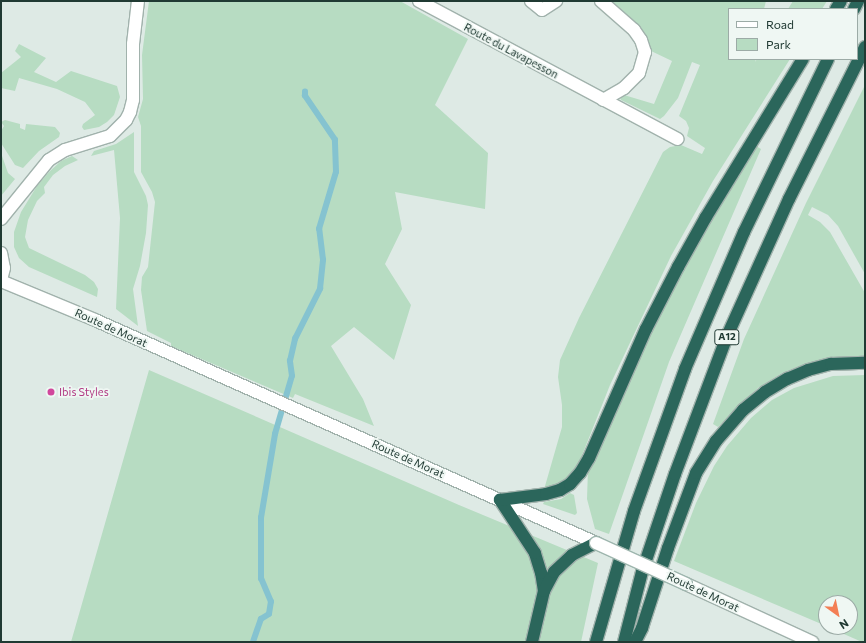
<!DOCTYPE html>
<html>
<head>
<meta charset="utf-8">
<style>
  body { margin:0 }
  #map { position:relative; width:866px; height:643px; overflow:hidden; background:#deeae5; font-family:Commissioner,sans-serif }
  div>[style] { position:absolute }
  .green>* { inset:0; background:#b7dcc2 }
  .stream>* { height:5.5px; margin:-2.75px; padding:0 2.75px; transform-origin:2.75px; border-radius:2.75px; background:#85c3d0 }
  .roads { filter:drop-shadow(1px 0 #a1b2ac) drop-shadow(-1px 0 #a1b2ac) drop-shadow(0 1px #a1b2ac) drop-shadow(0 -1px #a1b2ac) }
  .minor>* { height:12px; margin:-6px; padding:0 6px; transform-origin:6px; border-radius:6px; background:#fff }
  .secondary>* { height:12px; margin:-6px; padding:0 6px; transform-origin:6px; border-radius:6px; background:#fff }
  .motorway>* { height:12px; margin:-6px; padding:0 6px; transform-origin:6px; border-radius:6px; background:#2b665b }
  .bridges { filter:drop-shadow(1px 0 #9eb6ae) drop-shadow(-1px 0 #9eb6ae) drop-shadow(0 1px #9eb6ae) drop-shadow(0 -1px #9eb6ae) }
  .secondary-bridge>* { height:12px; margin:-6px; padding:0 6px; transform-origin:6px; border-radius:6px; background:#fff }
  .dots>* { width:11px; height:11px; translate:-50% -50%; box-sizing:border-box; border:2px solid #eff7f3; border-radius:50% }
  span { translate:-50% -50%; white-space:nowrap; text-align:center; line-height:1.15; -webkit-text-stroke:3.5px #eff7f3; paint-order:stroke }
  .shield-label span { padding:1px 3px; background:#eff7f3; border:1px solid; border-radius:3px; -webkit-text-stroke-width:0 }
  .shield-label { font-size:10px; color:#203a33; font-weight:700 }
  .street-label { font-size:11px; color:#203a33 }
  .hotel-label { font-size:11px; color:#b23c85 }
  .left { translate:0 -50%; text-align:left }
  .frame { position:absolute; inset:0; border:2px solid #203a33; pointer-events:none }
  .legend { position:absolute; left:728px; top:8px; width:130px; height:52px; box-sizing:border-box; background:#eff7f3; border:1px solid #9caba6; margin:0; padding:5px 7px; list-style:none; font-size:12px; color:#203a33 }
  .legend li { display:flex; align-items:center; gap:8px; height:20px }
  .legend b { width:20px; border:1px solid #9caba6 }
  .north { position:absolute; left:818px; top:595px; width:40px; height:40px; box-sizing:border-box; background:#eff7f3; border:1px solid #9caba6; border-radius:50%; rotate:147deg; font-size:11px; font-weight:700; line-height:16px; text-align:center; color:#203a33 }
  .north::after { content:''; display:block; margin:auto; width:14px; height:18px; background:#f37e54; clip-path:polygon(50% 0,100% 100%,50% 72%,0 100%) }
</style>
</head>
<body>
<div id="map">
  <div class="green">
    <i style="clip-path:polygon(149px 1px,400px 1px,468px 39px,435px 105px,488px 153px,485px 209px,395px 192px,402px 229px,385px 264px,411px 305px,394px 360px,354px 327px,331px 346px,363px 399px,374px 426px,295px 394px,293px 398px,171px 346px,171px 343px,147px 331px,141px 290px,142px 277px,148px 267px,155px 202px,152px 192px,141px 172px,141px 126px,138px 117px,143px 99px,142px 55px)"></i>
    <i style="clip-path:polygon(610px 1px,766px 1px,764px 9px,729px 9px,729px 59px,756px 59px,755px 62px,757px 59px,790px 59px,713px 181px,671px 256px,610px 385px,579px 463px,569px 478px,541px 500px,562px 427px,562px 405px,558px 377px,560px 360px,579px 318px,663px 152px,670px 147px,681px 145px,702px 154px,705px 148px,687px 136px,689px 128px,686px 121px,679px 116px,700px 65px,692px 62px,678px 98px,664px 116px,660px 119px,621px 100px,620px 96px,624px 95px,654px 104px,672px 61px,649px 50px,644px 32px)"></i>
    <i style="clip-path:polygon(793px 1px,827px 1px,822px 9px,788px 9px)"></i>
    <i style="clip-path:polygon(19px 44px,46px 58px,34px 72px,56px 82px,71px 71px,117px 86px,120px 97px,114px 115px,107px 122px,99px 127px,84px 130px,82px 127px,83px 124px,95px 115px,85px 102px,57px 89px,19px 78px,15px 91px,1px 88px,1px 73px,21px 57px,15px 51px)"></i>
    <i style="clip-path:polygon(865px 85px,864px 139px,865px 274px,838px 226px,828px 215px,812px 207px,808px 215px,820px 222px,830px 232px,865px 293px,865px 357px,830px 358px,805px 364px,782px 373px,758px 388px,738px 406px,718px 427px,713px 424px,744px 339px,806px 203px)"></i>
    <i style="clip-path:polygon(5px 120px,20px 124px,20px 128px,25px 130px,26px 124px,55px 127px,60px 133px,59px 137px,39px 151px,23px 168px,15px 165px,1px 143px,1px 131px,4px 126px,1px 122px)"></i>
    <i style="clip-path:polygon(134px 132px,134px 172px,146px 196px,148px 205px,146px 233px,140px 266px,133px 289px,138px 326px,116px 309px,120px 218px,114px 150px,91px 156px,94px 151px,116px 144px)"></i>
    <i style="clip-path:polygon(756px 146px,761px 149px,669px 362px,609px 534px,595px 529px,587px 499px,588px 469px,649px 335px,682px 269px)"></i>
    <i style="clip-path:polygon(1px 153px,8px 173px,15px 179px,1px 196px)"></i>
    <i style="clip-path:polygon(72px 156px,78px 160px,65px 166px,53px 175px,44px 187px,45px 193px,37px 201px,28px 220px,25px 237px,29px 248px,85px 275px,94px 282px,98px 289px,97px 297px,29px 267px,19px 258px,14px 247px,14px 232px,21px 212px,37px 186px,49px 172px,61px 161px)"></i>
    <i style="clip-path:polygon(149px 370px,459px 505px,598px 563px,581px 642px,71px 642px)"></i>
    <i style="clip-path:polygon(865px 375px,865px 642px,862px 642px,828px 627px,850px 627px,850px 603px,826px 603px,826px 626px,674px 561px,696px 503px,714px 466px,727px 446px,751px 418px,772px 400px,794px 388px,833px 376px)"></i>
    <i style="clip-path:polygon(570px 493px,574px 495px,577px 513px,575px 515px,543px 504px,544px 502px,561px 499px)"></i>
  </div>
  <div class="stream">
    <i style="left:253px;top:642px;width:24px;rotate:-71deg"></i>
    <i style="left:261px;top:619px;width:9px;rotate:-32deg"></i>
    <i style="left:269px;top:614px;width:12px;rotate:-81deg"></i>
    <i style="left:271px;top:602px;width:25px;rotate:-113deg"></i>
    <i style="left:261px;top:579px;width:61px;rotate:-90deg"></i>
    <i style="left:261px;top:518px;width:85px;rotate:-80.5deg"></i>
    <i style="left:275px;top:434px;width:60px;rotate:-73.7deg"></i>
    <i style="left:292px;top:376px;width:15px;rotate:-98deg"></i>
    <i style="left:290px;top:361px;width:23px;rotate:-77deg"></i>
    <i style="left:295px;top:339px;width:56px;rotate:-63.4deg"></i>
    <i style="left:320px;top:289px;width:29px;rotate:-84deg"></i>
    <i style="left:323px;top:260px;width:31px;rotate:-97deg"></i>
    <i style="left:319px;top:229px;width:59px;rotate:-73.4deg"></i>
    <i style="left:336px;top:172px;width:32px;rotate:-92deg"></i>
    <i style="left:335px;top:140px;width:53px;rotate:-124.3deg"></i>
    <i style="left:305px;top:96px;width:4px;rotate:-90deg"></i>
  </div>
  <div class="roads">
    <div class="minor">
      <i style="left:419px;top:1px;width:293px;rotate:28.1deg"></i>
      <i style="left:531px;top:1px;width:14px;rotate:39deg"></i>
      <i style="left:542px;top:10px;width:17px;rotate:-33deg"></i>
      <i style="left:601px;top:1px;width:44px;rotate:41.3deg"></i>
      <i style="left:634px;top:30px;width:12px;rotate:55deg"></i>
      <i style="left:641px;top:40px;width:13px;rotate:72deg"></i>
      <i style="left:645px;top:52px;width:22px;rotate:106deg"></i>
      <i style="left:639px;top:73px;width:21px;rotate:135deg"></i>
      <i style="left:624px;top:88px;width:24px;rotate:150deg"></i>
      <i style="left:1px;top:219px;width:76px;rotate:-50.9deg"></i>
      <i style="left:49px;top:160px;width:19px;rotate:-32deg"></i>
      <i style="left:65px;top:150px;width:47px;rotate:-17.3deg"></i>
      <i style="left:110px;top:136px;width:23px;rotate:-45deg"></i>
      <i style="left:126px;top:120px;width:9px;rotate:-63deg"></i>
      <i style="left:130px;top:112px;width:12px;rotate:-76deg"></i>
      <i style="left:133px;top:100px;width:56px;rotate:-90deg"></i>
      <i style="left:133px;top:44px;width:43px;rotate:-83.4deg"></i>
    </div>
    <div class="secondary">
      <i style="left:1px;top:253px;width:15px;rotate:79deg"></i>
      <i style="left:4px;top:268px;width:12px;rotate:104deg"></i>
      <i style="left:1px;top:281px;width:102px;rotate:22.5deg"></i>
      <i style="left:95px;top:320px;width:548px;rotate:23.99deg"></i>
      <i style="left:686px;top:584px;width:139px;rotate:24.7deg"></i>
    </div>
    <div class="motorway">
      <i style="left:836px;top:9px;width:9px;rotate:-58deg"></i>
      <i style="left:854px;top:9px;width:9px;rotate:-63deg"></i>
      <i style="left:544px;top:591px;width:18px;rotate:-99deg"></i>
      <i style="left:541px;top:573px;width:21px;rotate:-107deg"></i>
      <i style="left:535px;top:553px;width:64px;rotate:-123.4deg"></i>
      <i style="left:500px;top:500px;width:46px;rotate:-7.4deg"></i>
      <i style="left:546px;top:494px;width:15px;rotate:-16deg"></i>
      <i style="left:560px;top:490px;width:12px;rotate:-31deg"></i>
      <i style="left:570px;top:484px;width:15px;rotate:-48deg"></i>
      <i style="left:580px;top:473px;width:17px;rotate:-59deg"></i>
      <i style="left:589px;top:458px;width:141px;rotate:-66.2deg"></i>
      <i style="left:646px;top:329px;width:70px;rotate:-62.7deg"></i>
      <i style="left:678px;top:267px;width:57px;rotate:-60.8deg"></i>
      <i style="left:706px;top:217px;width:185px;rotate:-58.5deg"></i>
      <i style="left:532px;top:642px;width:52px;rotate:-76.8deg"></i>
      <i style="left:544px;top:591px;width:21px;rotate:-62deg"></i>
      <i style="left:554px;top:572px;width:25px;rotate:-43deg"></i>
      <i style="left:572px;top:555px;width:27px;rotate:-27deg"></i>
      <i style="left:596px;top:642px;width:136px;rotate:-73.8deg"></i>
      <i style="left:634px;top:511px;width:151px;rotate:-70.2deg"></i>
      <i style="left:685px;top:369px;width:149px;rotate:-66.7deg"></i>
      <i style="left:744px;top:232px;width:192px;rotate:-64.1deg"></i>
      <i style="left:624px;top:642px;width:72px;rotate:-75.6deg"></i>
      <i style="left:642px;top:572px;width:103px;rotate:-71.4deg"></i>
      <i style="left:675px;top:474px;width:150px;rotate:-69.3deg"></i>
      <i style="left:728px;top:334px;width:148px;rotate:-65.7deg"></i>
      <i style="left:789px;top:199px;width:170px;rotate:-63.4deg"></i>
      <i style="left:635px;top:642px;width:16px;rotate:-63deg"></i>
      <i style="left:642px;top:628px;width:84px;rotate:-72deg"></i>
      <i style="left:668px;top:548px;width:80px;rotate:-69.5deg"></i>
      <i style="left:696px;top:473px;width:38px;rotate:-58deg"></i>
      <i style="left:716px;top:441px;width:41px;rotate:-48.9deg"></i>
      <i style="left:743px;top:410px;width:28px;rotate:-39deg"></i>
      <i style="left:765px;top:392px;width:26px;rotate:-31deg"></i>
      <i style="left:787px;top:379px;width:23px;rotate:-23deg"></i>
      <i style="left:808px;top:370px;width:24px;rotate:-15deg"></i>
      <i style="left:831px;top:364px;width:34px;rotate:-2deg"></i>
    </div>
  </div>
  <div class="bridges">
    <div class="secondary-bridge">
      <i style="left:596px;top:543px;width:99px;rotate:24.5deg"></i>
    </div>
  </div>
  <div class="dots">
    <i style="left:51px;top:392px;background:#d1479c"></i>
  </div>
  <div class="shield-label">
    <span style="left:727px;top:337px">A12</span>
  </div>
  <div class="street-label">
    <span style="left:511px;top:51px;rotate:28deg">Route du Lavapesson</span>
    <span style="left:111px;top:328px;rotate:24deg">Route de Morat</span>
    <span style="left:408px;top:459px;rotate:24deg">Route de Morat</span>
    <span style="left:703px;top:592px;rotate:25deg">Route de Morat</span>
  </div>
  <div class="hotel-label">
    <span class="left" style="left:59px;top:392px">Ibis Styles</span>
  </div>
  <div class="frame"></div>
  <ul class="legend">
  <li><b style="height:5px;background:#fff"></b>Road</li>
  <li><b style="height:11px;background:#b7dcc2"></b>Park</li>
  </ul>
  <div class="north">N</div>
</div>
</body>
</html>
